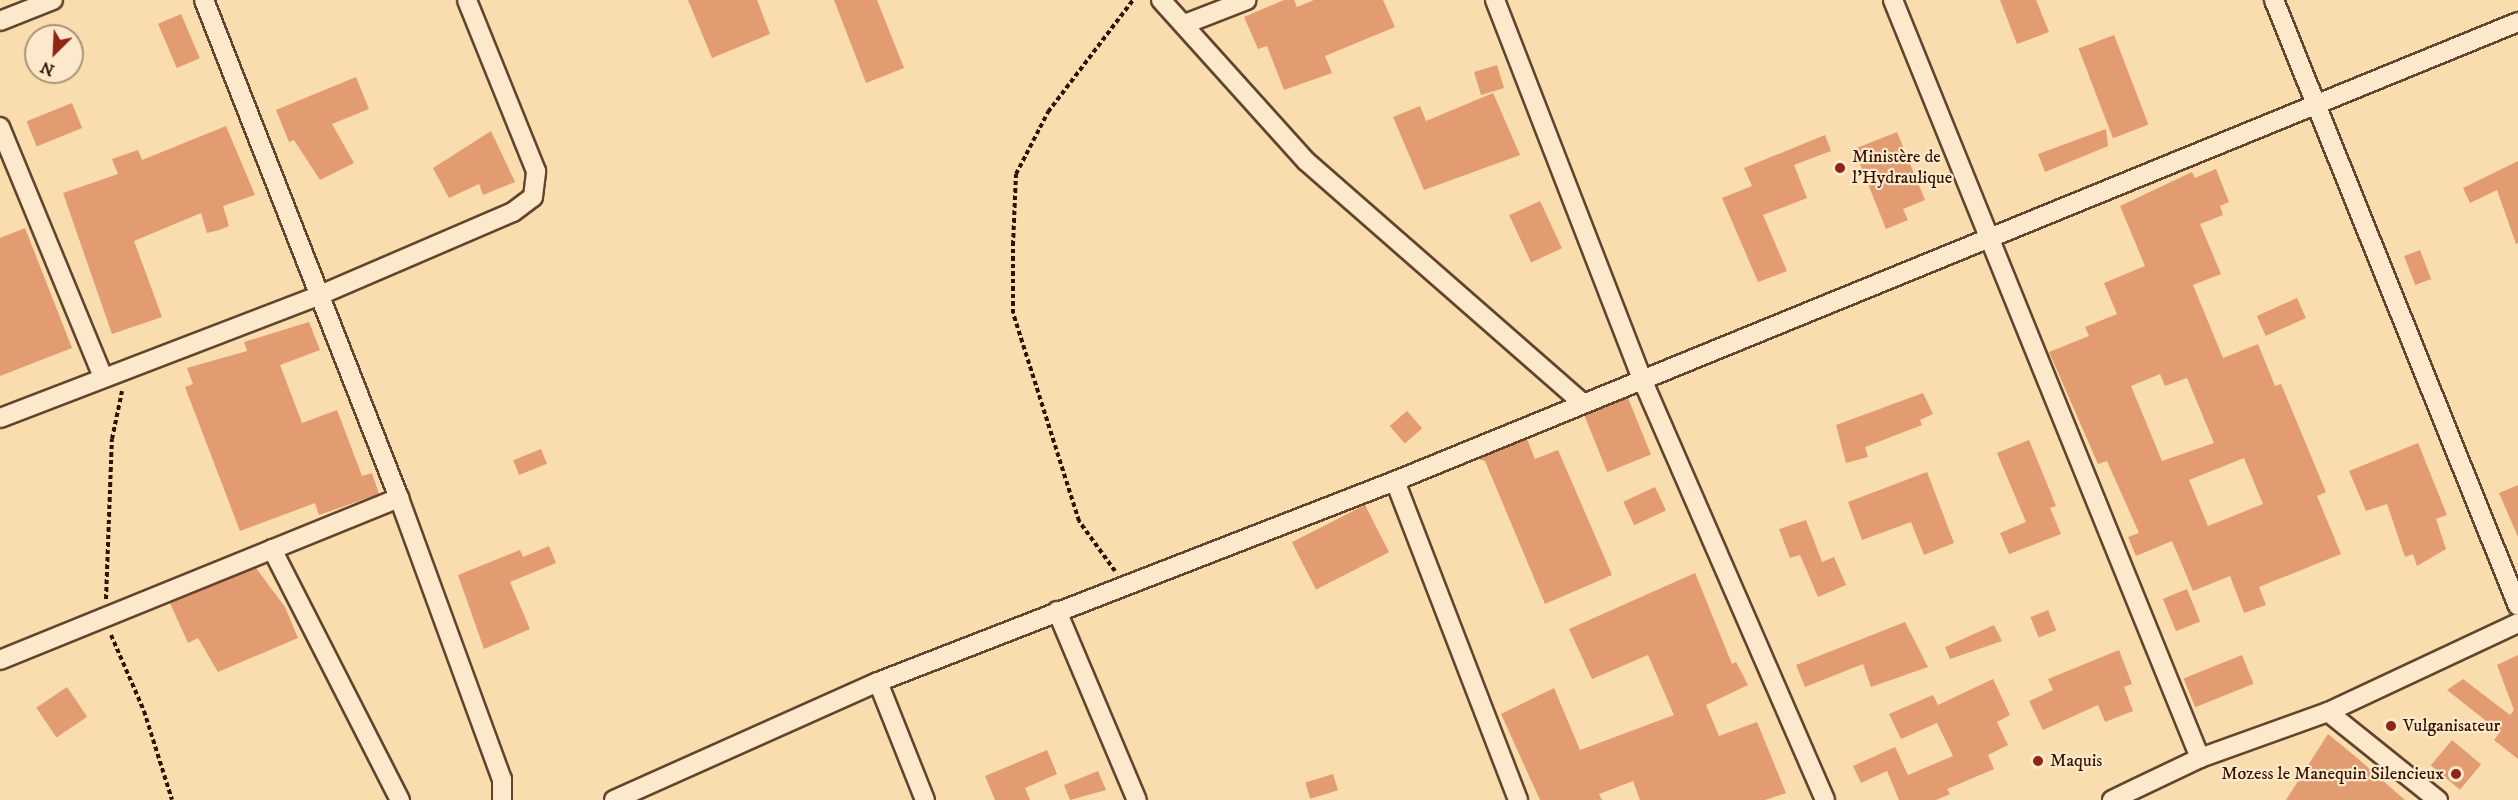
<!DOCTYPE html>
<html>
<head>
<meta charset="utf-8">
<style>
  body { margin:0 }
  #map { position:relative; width:2518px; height:800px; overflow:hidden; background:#faddaf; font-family:"IM FELL DW Pica",serif }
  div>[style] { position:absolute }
  .building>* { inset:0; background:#e39b72; transform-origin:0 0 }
  .path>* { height:4px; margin-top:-2px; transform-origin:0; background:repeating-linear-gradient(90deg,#311101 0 4.5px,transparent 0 7.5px) }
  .roads { filter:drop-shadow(2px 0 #63442c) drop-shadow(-2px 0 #63442c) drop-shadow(0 2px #63442c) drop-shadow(0 -2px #63442c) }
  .street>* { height:18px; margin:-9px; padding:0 9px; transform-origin:9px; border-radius:9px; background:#fce9cb }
  .dots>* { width:16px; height:16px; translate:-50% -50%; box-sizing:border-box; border:3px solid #fce9cb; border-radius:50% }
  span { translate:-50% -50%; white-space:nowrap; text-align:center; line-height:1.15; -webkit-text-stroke:4.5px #fce9cb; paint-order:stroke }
  .poi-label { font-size:18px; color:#311101 }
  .left { translate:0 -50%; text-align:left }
  .right { translate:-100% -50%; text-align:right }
  .north { position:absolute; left:24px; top:24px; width:60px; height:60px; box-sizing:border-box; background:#fce9cb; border:2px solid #ab937a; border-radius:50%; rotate:204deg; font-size:16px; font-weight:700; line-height:24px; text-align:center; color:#311101 }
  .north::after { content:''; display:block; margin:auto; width:21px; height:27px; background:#8f2418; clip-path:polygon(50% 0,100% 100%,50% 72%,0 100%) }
</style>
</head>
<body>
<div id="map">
  <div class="building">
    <i style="clip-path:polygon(688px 0,757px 0,770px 34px,712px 58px)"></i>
    <i style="clip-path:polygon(834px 0,877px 0,904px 68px,866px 83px)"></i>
    <i style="clip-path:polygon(1284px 0,1294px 0,1297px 7px,1314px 0,1383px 0,1395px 27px,1325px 56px,1332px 73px,1284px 90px,1267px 46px,1258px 49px,1244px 17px)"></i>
    <i style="clip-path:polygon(2000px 0,2036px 0,2049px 32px,2017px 44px)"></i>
    <i style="left:181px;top:14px;width:48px;height:25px;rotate:67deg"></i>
    <i style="left:2114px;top:35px;width:96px;height:38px;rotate:69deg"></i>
    <i style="left:1497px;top:65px;width:24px;height:24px;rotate:73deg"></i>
    <i style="clip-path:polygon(356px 77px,369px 109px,332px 124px,354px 163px,320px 180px,294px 140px,289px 142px,276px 110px)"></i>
    <i style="clip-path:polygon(1493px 93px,1520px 155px,1424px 190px,1393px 117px,1420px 106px,1426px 121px)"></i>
    <i style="left:72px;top:103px;width:27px;height:49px;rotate:68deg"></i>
    <i style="clip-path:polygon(226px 126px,255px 195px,223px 206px,229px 226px,219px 230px,207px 233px,201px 213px,134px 241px,162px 317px,112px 334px,63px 193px,118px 174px,112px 159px,138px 150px,142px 160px)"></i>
    <i style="clip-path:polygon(2106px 129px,2108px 146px,2045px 172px,2038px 154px)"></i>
    <i style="clip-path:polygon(491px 131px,515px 182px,483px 195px,479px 184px,449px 198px,433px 168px)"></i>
    <i style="clip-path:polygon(1897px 132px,1925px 200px,1903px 209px,1908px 220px,1886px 229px,1854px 149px)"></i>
    <i style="clip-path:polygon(1825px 135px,1831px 151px,1794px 165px,1807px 198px,1763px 215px,1787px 271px,1758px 282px,1722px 198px,1752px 186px,1744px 168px)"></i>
    <i style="clip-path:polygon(2518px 161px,2518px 243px,2516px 244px,2497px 190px,2470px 203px,2463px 188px)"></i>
    <i style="clip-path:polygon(evenodd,2216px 169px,2229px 202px,2220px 206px,2223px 215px,2200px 224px,2221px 274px,2193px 285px,2223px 358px,2258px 344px,2275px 386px,2281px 384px,2326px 492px,2317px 496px,2341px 554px,2259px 587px,2266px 605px,2244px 613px,2230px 576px,2193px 591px,2172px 541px,2136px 556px,2128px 537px,2139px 533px,2107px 461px,2098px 464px,2049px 352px,2089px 336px,2085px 327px,2117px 314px,2104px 283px,2145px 266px,2120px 206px,2192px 172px,2195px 178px,2216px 169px,2160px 374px,2165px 386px,2187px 378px,2214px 443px,2162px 461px,2131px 386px,2160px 374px,2216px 169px,2244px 458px,2263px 504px,2208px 526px,2189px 480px,2244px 458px)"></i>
    <i style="left:1540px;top:201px;width:52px;height:34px;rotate:65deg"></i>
    <i style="clip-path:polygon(25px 228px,72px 348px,0 376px,0 238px)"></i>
    <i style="left:2420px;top:250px;width:31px;height:17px;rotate:69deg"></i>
    <i style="left:2297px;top:298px;width:22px;height:44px;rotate:66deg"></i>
    <i style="clip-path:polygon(309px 322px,320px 350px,280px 365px,302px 423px,337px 410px,362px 476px,372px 473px,379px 494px,319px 515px,315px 503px,240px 531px,185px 387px,193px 384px,187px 368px,247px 351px,244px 342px)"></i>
    <i style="clip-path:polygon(1923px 393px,1933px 414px,1920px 420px,1922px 425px,1865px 447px,1868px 457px,1846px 463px,1836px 425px)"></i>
    <i style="left:1628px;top:398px;width:61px;height:47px;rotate:68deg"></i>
    <i style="left:1407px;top:411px;width:23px;height:23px;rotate:49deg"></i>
    <i style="clip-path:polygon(1527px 439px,1535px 459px,1558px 450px,1612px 575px,1545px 604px,1485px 461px,1479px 459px)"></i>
    <i style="clip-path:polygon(2029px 440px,2056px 506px,2050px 508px,2061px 534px,2009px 554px,2000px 533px,2026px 522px,1997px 453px)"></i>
    <i style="clip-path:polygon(2418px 443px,2447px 515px,2436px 519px,2446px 549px,2417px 566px,2413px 554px,2405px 557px,2387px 504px,2366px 511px,2349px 471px)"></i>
    <i style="left:541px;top:449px;width:16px;height:30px;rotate:68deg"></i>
    <i style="clip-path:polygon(1927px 472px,1954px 543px,1924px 555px,1911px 522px,1862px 540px,1848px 502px)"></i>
    <i style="clip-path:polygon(2518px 485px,2518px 537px,2499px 493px)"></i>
    <i style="left:1655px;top:487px;width:26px;height:35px;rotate:65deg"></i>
    <i style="left:1365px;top:505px;width:53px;height:82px;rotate:63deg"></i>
    <i style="clip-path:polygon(1806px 520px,1822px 562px,1834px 557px,1846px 585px,1818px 597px,1800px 555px,1790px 558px,1779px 529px)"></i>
    <i style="clip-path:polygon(549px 546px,556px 563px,510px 582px,530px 629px,484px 649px,458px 575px,520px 550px,523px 557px)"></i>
    <i style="clip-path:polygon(256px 568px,285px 607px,298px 638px,218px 672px,198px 638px,188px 643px,170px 603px)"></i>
    <i style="clip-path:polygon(1695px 573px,1732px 664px,1736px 662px,1748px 685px,1706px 705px,1719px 736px,1757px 722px,1786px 793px,1765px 800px,1640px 800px,1633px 781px,1599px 794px,1602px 800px,1540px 800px,1501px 714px,1554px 688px,1580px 750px,1674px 715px,1648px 655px,1592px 679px,1569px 629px)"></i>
    <i style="left:2187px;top:589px;width:35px;height:26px;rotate:68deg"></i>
    <i style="left:2048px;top:610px;width:22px;height:19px;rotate:68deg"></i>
    <i style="clip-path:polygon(1905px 622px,1928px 667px,1871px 687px,1863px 664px,1805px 687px,1796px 665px)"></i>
    <i style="clip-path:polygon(1994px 625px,2002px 641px,1950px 659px,1945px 647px)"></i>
    <i style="clip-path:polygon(2119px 650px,2132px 684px,2124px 687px,2133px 711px,2105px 722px,2098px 705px,2043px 730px,2029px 701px,2053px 690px,2048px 679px)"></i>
    <i style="left:2242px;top:655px;width:31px;height:63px;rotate:68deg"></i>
    <i style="clip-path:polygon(2518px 655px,2518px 759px,2494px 740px,2500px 732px,2447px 690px,2463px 679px,2510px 715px,2514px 710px,2497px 665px)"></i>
    <i style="clip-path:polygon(1993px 679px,2010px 715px,1997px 722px,2008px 745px,1988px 755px,1994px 769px,1947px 789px,1950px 794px,1936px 800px,1899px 800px,1887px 771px,1861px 783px,1853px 766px,1895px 747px,1908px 775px,1953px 756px,1937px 723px,1901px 739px,1889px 714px,1933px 695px,1938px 705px)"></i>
    <i style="left:67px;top:687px;width:36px;height:37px;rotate:56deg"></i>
    <i style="clip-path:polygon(2328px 734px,2356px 757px,2405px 800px,2286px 800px)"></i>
    <i style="left:2452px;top:740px;width:38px;height:33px;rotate:40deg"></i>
    <i style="clip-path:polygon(1047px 750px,1057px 774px,1025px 788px,1030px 800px,995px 800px,985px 776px)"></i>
    <i style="clip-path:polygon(1098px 771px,1106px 790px,1070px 800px,1064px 785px)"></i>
    <i style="left:1333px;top:774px;width:17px;height:29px;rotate:73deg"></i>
  </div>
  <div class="path">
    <i style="left:1115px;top:571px;width:62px;rotate:-125.8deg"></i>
    <i style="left:1079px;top:521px;width:218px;rotate:-107.6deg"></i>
    <i style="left:1013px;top:313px;width:68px;rotate:-90deg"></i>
    <i style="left:1013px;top:245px;width:71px;rotate:-87.6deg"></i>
    <i style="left:1016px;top:174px;width:70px;rotate:-62.7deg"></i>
    <i style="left:1048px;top:112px;width:141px;rotate:-52.8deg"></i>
    <i style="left:106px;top:599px;width:160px;rotate:-87.9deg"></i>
    <i style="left:112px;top:439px;width:49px;rotate:-78.2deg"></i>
    <i style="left:111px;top:635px;width:83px;rotate:66.5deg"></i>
    <i style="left:144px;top:711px;width:93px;rotate:72.5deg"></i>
  </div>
  <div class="roads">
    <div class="street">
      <i style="left:204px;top:0;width:535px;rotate:68.62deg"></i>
      <i style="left:399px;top:498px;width:299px;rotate:69.9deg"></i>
      <i style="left:502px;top:779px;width:21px;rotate:90deg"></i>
      <i style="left:1161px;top:0;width:217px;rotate:48deg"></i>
      <i style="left:1306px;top:161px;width:366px;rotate:41.2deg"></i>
      <i style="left:1495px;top:0;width:407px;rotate:68.8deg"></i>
      <i style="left:1642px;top:379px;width:459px;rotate:66.5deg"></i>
      <i style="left:1893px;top:0;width:818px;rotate:67.95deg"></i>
      <i style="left:2274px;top:0;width:653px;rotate:68.07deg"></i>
      <i style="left:0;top:21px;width:57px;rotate:-21.6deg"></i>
      <i style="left:1185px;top:24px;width:66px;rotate:-21.2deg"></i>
      <i style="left:0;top:127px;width:270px;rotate:67.6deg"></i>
      <i style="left:0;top:418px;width:343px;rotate:-21deg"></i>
      <i style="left:320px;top:295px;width:210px;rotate:-23.3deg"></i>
      <i style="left:513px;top:212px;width:25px;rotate:-37deg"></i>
      <i style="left:533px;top:197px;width:26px;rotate:-83deg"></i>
      <i style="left:536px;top:171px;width:184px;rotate:-112deg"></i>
      <i style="left:1395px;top:481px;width:342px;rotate:68.9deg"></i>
      <i style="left:272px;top:549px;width:282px;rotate:63deg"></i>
      <i style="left:1057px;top:611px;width:205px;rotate:67.1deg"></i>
      <i style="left:0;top:660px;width:431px;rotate:-22.1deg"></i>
      <i style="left:878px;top:682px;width:127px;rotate:68.3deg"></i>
      <i style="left:2328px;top:712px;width:141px;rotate:38.7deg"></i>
      <i style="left:614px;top:800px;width:289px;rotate:-24.1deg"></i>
      <i style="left:878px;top:682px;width:555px;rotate:-21.25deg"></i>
      <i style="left:1395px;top:481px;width:1213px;rotate:-22.23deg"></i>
      <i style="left:2112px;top:800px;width:98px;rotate:-25.5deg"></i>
      <i style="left:2200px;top:758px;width:136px;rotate:-19.8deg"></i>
      <i style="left:2328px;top:712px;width:210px;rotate:-25.1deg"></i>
    </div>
  </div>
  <div class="dots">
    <i style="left:1840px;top:168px;background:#8f2418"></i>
    <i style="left:2391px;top:726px;background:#8f2418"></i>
    <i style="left:2038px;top:761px;background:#8f2418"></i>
    <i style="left:2456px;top:774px;background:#8f2418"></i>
  </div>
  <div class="poi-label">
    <span class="left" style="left:1852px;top:168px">Ministère de<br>l'Hydraulique</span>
    <span class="left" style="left:2403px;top:726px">Vulganisateur</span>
    <span class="left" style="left:2050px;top:761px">Maquis</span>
    <span class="right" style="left:2444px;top:774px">Mozess le Manequin Silencieux</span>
  </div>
  <div class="north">N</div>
</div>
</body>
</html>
